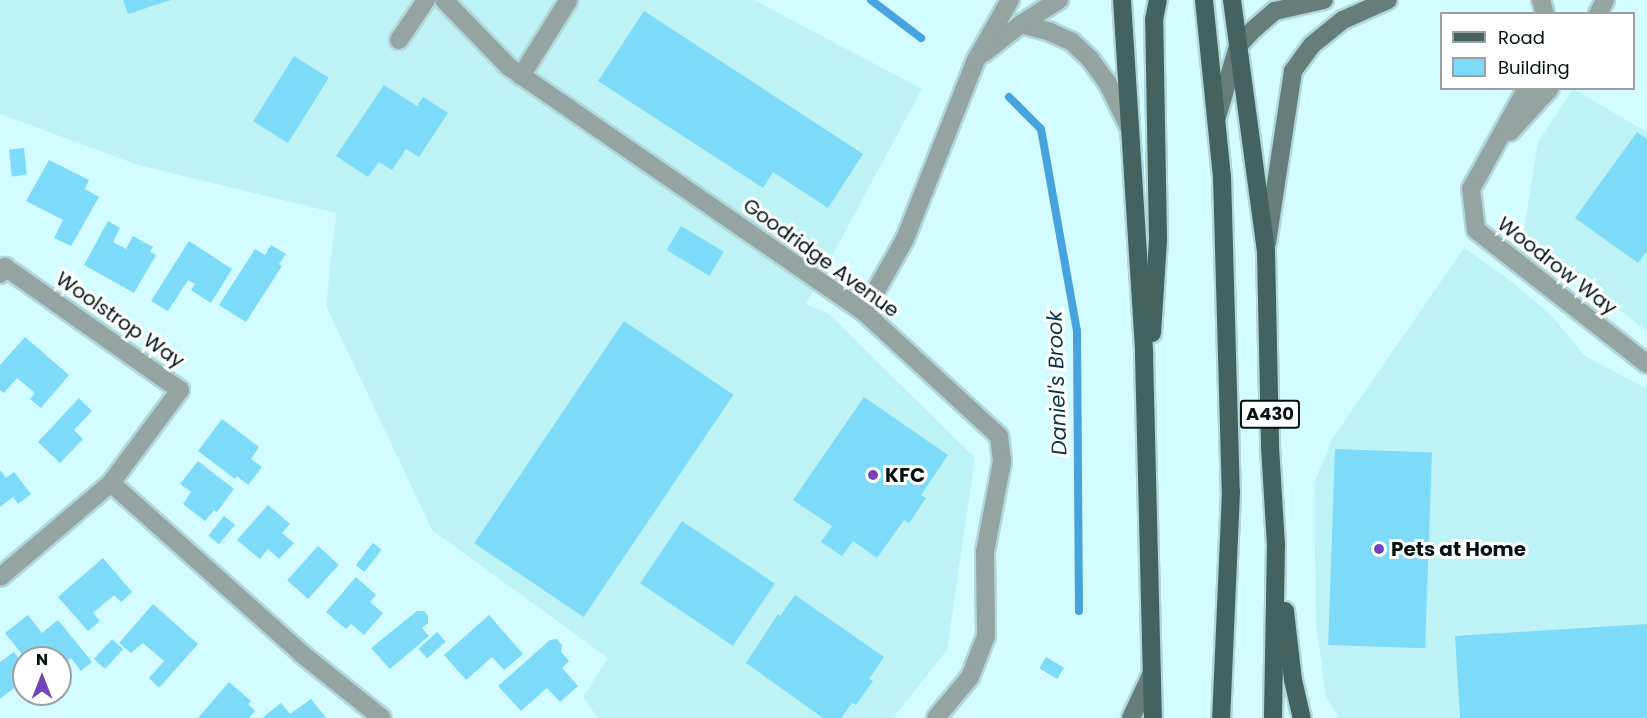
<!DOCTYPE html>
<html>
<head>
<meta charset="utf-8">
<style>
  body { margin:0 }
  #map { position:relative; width:1647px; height:718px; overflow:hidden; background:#d2fcff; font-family:Poppins,sans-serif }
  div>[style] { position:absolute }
  .built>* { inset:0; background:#bef3f6 }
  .stream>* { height:8px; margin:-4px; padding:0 4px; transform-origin:4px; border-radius:4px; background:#47a3dd }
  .building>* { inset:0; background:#7ddaf8; transform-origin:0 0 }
  .roads { filter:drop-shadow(2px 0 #b1d7d9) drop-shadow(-2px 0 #b1d7d9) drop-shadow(0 2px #b1d7d9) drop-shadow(0 -2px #b1d7d9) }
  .street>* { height:18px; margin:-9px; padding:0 9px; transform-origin:9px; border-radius:9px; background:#93a4a1 }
  .secondary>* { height:18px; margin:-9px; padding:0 9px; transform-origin:9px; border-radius:9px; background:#657e79 }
  .primary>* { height:18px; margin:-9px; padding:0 9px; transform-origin:9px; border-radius:9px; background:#45635e }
  .dots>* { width:16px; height:16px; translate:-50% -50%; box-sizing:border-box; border:3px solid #fff; border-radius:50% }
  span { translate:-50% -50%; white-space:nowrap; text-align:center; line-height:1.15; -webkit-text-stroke:6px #fff; paint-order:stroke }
  .shield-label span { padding:2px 4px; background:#fff; border:2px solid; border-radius:4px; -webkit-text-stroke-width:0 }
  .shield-label { font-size:18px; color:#041213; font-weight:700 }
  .street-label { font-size:20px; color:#041213 }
  .poi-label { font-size:20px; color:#041213; font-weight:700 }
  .left { translate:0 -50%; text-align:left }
  .water-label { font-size:21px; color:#0b324a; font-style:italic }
  .legend { position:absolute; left:1440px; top:12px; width:195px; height:78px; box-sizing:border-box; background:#fff; border:2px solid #9ba0a1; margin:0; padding:8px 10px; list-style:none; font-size:18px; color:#041213 }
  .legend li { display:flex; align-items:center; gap:12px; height:30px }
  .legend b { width:30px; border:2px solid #9ba0a1 }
  .north { position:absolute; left:12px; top:646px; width:60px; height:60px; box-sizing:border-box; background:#fff; border:2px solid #9ba0a1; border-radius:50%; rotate:0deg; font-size:16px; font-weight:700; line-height:24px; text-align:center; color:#041213 }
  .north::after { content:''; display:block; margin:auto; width:21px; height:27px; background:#7444bc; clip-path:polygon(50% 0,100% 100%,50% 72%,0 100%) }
</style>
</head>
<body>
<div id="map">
  <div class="built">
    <i style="clip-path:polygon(0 0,754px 0,922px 89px,806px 304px,829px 314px,975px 458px,947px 650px,893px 718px,598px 718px,583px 697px,608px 658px,432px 530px,326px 306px,336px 213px,138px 165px,0 114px)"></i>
    <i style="clip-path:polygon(1573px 89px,1647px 132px,1647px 331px,1523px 236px,1538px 142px)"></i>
    <i style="clip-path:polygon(1464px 248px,1507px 278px,1550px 314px,1585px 356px,1647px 389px,1647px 718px,1339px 718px,1326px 697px,1316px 624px,1314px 483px,1332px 439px)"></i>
  </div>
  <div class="stream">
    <i style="left:871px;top:0;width:63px;rotate:37.2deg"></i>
    <i style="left:1009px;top:97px;width:45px;rotate:45deg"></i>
    <i style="left:1041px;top:129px;width:205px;rotate:79.9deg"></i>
    <i style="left:1077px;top:331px;width:280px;rotate:89.6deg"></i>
  </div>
  <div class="building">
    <i style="clip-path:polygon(123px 0,171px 0,128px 14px)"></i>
    <i style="clip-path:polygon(644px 11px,863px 154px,828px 208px,773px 172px,763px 188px,598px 81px)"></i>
    <i style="left:294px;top:56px;width:41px;height:77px;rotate:32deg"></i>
    <i style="clip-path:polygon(384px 85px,417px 106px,423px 97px,448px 113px,419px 157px,406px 149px,392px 170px,379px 162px,368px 177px,336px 156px)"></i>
    <i style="clip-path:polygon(1637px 132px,1647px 139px,1647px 251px,1638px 263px,1575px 218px)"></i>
    <i style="left:24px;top:148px;width:27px;height:15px;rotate:84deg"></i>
    <i style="clip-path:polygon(49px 160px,89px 180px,85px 189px,99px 197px,71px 246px,54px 238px,63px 220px,26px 201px)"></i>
    <i style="clip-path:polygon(108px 221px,120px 228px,113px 242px,126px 249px,133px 236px,153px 247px,150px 252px,156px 255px,134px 293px,84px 265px)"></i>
    <i style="left:681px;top:226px;width:50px;height:28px;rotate:31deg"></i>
    <i style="clip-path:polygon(189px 241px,232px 269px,211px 303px,191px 290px,195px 284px,188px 280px,168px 311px,151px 301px)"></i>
    <i style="clip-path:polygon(271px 245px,286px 254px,279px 264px,282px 266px,246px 322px,219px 305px,255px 249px,265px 255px)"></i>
    <i style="left:624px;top:321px;width:132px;height:268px;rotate:34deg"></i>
    <i style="clip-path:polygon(25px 337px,69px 375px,41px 408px,30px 399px,35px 393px,17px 378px,4px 393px,0 390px,0 365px)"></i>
    <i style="clip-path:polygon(864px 397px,948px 455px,921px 495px,926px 498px,909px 523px,904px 520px,877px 558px,853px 541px,842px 556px,821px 542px,832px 526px,793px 500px)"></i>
    <i style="clip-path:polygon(79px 398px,92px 411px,74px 430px,83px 439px,60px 463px,38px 442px)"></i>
    <i style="clip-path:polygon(222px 419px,259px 447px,251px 459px,262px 467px,248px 485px,237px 476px,235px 479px,198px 451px)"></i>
    <i style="left:1335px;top:449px;width:97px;height:196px;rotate:2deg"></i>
    <i style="clip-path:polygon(198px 461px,234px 489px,217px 512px,214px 510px,205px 521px,183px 504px,191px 492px,180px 484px)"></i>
    <i style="clip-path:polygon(0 470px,6px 478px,14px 472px,31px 494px,18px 504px,13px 497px,0 507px)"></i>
    <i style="clip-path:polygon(268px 505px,290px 524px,282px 533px,294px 543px,279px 559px,268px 549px,260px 559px,237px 540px)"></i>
    <i style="left:224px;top:516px;width:14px;height:25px;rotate:39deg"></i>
    <i style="left:682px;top:521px;width:112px;height:75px;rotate:34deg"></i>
    <i style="left:373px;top:543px;width:11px;height:28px;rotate:38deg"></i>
    <i style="left:318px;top:546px;width:28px;height:46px;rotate:42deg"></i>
    <i style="clip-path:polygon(103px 558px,132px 592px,121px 602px,114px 595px,93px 613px,100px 621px,88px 631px,58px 597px)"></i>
    <i style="clip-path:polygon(356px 577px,376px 595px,370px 602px,383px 613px,364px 635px,351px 624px,346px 629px,326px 612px)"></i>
    <i style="clip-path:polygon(795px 595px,884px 657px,869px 679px,873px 681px,856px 705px,852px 703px,841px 718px,823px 718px,746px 663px,778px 614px,780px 616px)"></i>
    <i style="clip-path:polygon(153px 604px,198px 644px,159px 688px,149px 678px,164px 661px,143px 643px,131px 653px,119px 643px)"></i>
    <i style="clip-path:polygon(417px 611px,424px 611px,428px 616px,428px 623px,422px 628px,429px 636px,390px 669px,371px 648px)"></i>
    <i style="clip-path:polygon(28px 615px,42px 633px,58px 620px,92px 662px,81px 671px,71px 658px,60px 667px,60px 658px,25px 658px,5px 633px)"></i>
    <i style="clip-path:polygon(489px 615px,523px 654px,504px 670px,492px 657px,466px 680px,444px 655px)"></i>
    <i style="clip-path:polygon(1647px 624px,1647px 718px,1460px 718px,1455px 636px)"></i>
    <i style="left:437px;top:632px;width:13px;height:25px;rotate:48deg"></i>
    <i style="left:112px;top:639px;width:15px;height:27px;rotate:42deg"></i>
    <i style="clip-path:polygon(557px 639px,562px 645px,561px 652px,569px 661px,562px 668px,578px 686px,560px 702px,547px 688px,521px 711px,498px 686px,550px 640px)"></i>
    <i style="clip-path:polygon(14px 652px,24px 665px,24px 680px,0 699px,0 662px)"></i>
    <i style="left:1046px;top:657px;width:21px;height:13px;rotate:31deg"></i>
    <i style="clip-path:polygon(229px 682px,251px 701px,248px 704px,255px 711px,249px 718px,198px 718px)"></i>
    <i style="clip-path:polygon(311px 699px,326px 718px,262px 718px,281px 703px,290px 714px)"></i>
  </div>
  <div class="roads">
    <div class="street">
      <i style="left:444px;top:0;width:93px;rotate:45.9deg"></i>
      <i style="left:509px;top:67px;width:431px;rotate:34.6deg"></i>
      <i style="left:864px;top:312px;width:183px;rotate:42.6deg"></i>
      <i style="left:999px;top:436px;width:26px;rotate:83deg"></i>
      <i style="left:1002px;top:462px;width:92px;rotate:100.7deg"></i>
      <i style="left:985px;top:552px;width:84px;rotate:89.3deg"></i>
      <i style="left:986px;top:636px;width:44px;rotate:111.3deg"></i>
      <i style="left:970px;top:677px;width:53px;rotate:129.7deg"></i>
      <i style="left:1541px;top:0;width:15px;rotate:74deg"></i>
      <i style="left:1598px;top:14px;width:16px;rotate:-63deg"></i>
      <i style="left:1021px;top:24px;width:30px;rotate:15deg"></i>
      <i style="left:1050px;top:32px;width:24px;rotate:24deg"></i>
      <i style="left:1072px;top:42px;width:25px;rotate:43deg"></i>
      <i style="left:1090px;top:59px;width:29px;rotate:54deg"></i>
      <i style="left:1107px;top:82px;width:52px;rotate:63.9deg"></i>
      <i style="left:399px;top:40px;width:48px;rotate:-56deg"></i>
      <i style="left:984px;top:53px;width:47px;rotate:-38.1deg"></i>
      <i style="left:1021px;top:24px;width:45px;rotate:-32.3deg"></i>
      <i style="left:521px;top:76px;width:89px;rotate:-57.9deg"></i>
      <i style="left:1527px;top:88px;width:115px;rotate:119deg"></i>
      <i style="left:1471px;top:189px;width:41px;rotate:83deg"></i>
      <i style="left:1476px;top:230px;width:217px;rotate:38.1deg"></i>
      <i style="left:1510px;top:132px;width:59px;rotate:-47.7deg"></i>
      <i style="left:0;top:274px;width:9px;rotate:-54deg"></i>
      <i style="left:5px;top:267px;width:214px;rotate:35.1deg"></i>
      <i style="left:180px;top:390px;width:116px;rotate:126.6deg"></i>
      <i style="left:111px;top:483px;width:145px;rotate:139.7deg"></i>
      <i style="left:864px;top:312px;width:84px;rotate:-60.7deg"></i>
      <i style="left:905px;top:239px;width:193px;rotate:-68.4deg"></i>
      <i style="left:976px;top:60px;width:69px;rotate:-60.5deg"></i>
      <i style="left:111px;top:483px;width:256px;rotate:41.8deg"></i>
      <i style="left:302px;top:654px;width:102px;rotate:38.7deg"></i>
    </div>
    <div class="secondary">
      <i style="left:1217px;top:117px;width:74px;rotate:-73.5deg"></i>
      <i style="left:1238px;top:46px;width:23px;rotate:-47deg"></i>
      <i style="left:1254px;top:29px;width:28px;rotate:-41deg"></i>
      <i style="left:1275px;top:11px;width:50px;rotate:-12.7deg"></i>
      <i style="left:1267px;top:243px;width:174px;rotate:-81.4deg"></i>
      <i style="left:1293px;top:71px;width:32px;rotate:-54deg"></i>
      <i style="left:1312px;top:45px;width:40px;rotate:-39deg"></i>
      <i style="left:1343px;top:20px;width:49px;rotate:-24deg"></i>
      <i style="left:1131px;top:718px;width:47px;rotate:-65.1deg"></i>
    </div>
    <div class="primary">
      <i style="left:1122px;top:0;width:355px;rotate:86.4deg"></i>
      <i style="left:1144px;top:354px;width:364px;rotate:88.6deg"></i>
      <i style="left:1204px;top:0;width:177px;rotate:84.2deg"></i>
      <i style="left:1222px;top:176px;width:316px;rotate:88.4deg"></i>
      <i style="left:1231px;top:492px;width:226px;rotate:92.5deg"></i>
      <i style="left:1232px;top:0;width:253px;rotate:82.3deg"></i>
      <i style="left:1266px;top:251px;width:196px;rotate:88.8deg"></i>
      <i style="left:1270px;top:447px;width:97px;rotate:86.5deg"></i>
      <i style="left:1276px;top:544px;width:174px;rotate:91deg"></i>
      <i style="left:1152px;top:333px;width:94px;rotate:-86.3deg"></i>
      <i style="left:1158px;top:239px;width:219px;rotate:-91deg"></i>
      <i style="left:1154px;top:20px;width:20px;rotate:-79deg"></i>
      <i style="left:1285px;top:611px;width:69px;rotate:83.4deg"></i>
      <i style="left:1293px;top:680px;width:39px;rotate:77deg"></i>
    </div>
  </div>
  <div class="dots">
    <i style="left:873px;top:475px;background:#7444bc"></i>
    <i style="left:1379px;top:549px;background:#7444bc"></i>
  </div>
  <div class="shield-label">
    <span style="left:1270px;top:414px">A430</span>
  </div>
  <div class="street-label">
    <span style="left:821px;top:258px;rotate:36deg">Goodridge Avenue</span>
    <span style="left:1557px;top:266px;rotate:38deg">Woodrow Way</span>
    <span style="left:120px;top:320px;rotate:35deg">Woolstrop Way</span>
  </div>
  <div class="poi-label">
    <span class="left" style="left:885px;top:475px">KFC</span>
    <span class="left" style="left:1391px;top:549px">Pets at Home</span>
  </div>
  <div class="water-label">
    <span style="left:1057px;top:383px;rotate:-92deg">Daniel's Brook</span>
  </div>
  <ul class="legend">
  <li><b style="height:8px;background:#45635e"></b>Road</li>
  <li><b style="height:16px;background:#7ddaf8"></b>Building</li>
  </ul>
  <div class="north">N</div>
</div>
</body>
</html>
